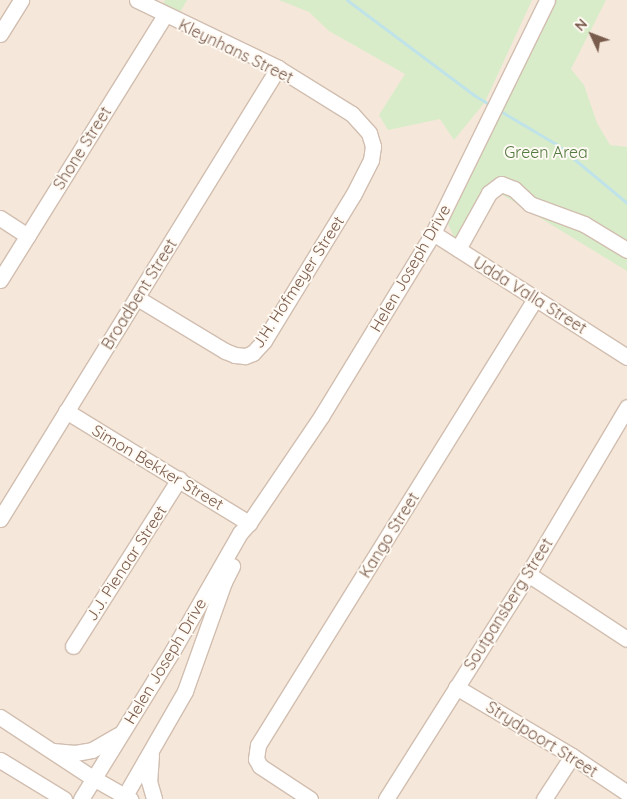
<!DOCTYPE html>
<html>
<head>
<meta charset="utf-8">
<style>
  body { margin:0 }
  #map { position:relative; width:627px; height:799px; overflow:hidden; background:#fdf6ec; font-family:Quicksand,sans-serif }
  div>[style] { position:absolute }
  .residential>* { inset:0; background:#f5e8da; transform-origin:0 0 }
  .green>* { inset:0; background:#d8ecc9 }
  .stream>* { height:3px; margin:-1.5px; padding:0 1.5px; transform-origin:1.5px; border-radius:1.5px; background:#bfe3e8 }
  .roads { filter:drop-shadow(1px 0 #d1beb0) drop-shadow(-1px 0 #d1beb0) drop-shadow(0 1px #d1beb0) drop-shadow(0 -1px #d1beb0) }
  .minor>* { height:15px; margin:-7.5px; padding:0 7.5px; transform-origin:7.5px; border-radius:7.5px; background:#fff }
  span { translate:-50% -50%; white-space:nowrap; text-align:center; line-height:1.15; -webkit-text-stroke:4px #fffaf3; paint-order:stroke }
  .street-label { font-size:16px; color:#7a5c4d }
  .park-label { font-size:16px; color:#537a41 }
  .north { position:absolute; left:567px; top:10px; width:50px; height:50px; -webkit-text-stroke:4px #fffaf3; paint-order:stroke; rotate:313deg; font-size:14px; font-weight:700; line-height:20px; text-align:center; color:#7a5c4d }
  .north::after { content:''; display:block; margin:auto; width:18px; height:22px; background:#7a5c4d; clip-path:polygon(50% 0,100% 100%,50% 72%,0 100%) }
</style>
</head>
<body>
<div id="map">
  <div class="residential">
    <i style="left:0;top:0;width:627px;height:799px"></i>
  </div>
  <div class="green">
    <i style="clip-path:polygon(165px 0,187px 0,179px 14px,160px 8px)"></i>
    <i style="clip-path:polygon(279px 0,532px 0,485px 102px,454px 140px,440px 119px,388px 130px,379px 115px,405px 74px,329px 31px,309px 12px)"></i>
    <i style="clip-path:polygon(556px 0,606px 0,571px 69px,584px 85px,597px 123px,610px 145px,627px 147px,627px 271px,488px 186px,456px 241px,446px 220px)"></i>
  </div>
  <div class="stream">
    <i style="left:347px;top:0;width:159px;rotate:36.8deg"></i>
    <i style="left:474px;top:95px;width:19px;rotate:32deg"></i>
    <i style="left:497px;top:109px;width:69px;rotate:30.7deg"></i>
    <i style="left:556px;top:144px;width:92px;rotate:39.7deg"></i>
  </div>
  <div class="roads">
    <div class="minor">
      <i style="left:137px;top:0;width:157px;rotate:25.7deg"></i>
      <i style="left:278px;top:68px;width:87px;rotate:31.9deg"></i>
      <i style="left:352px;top:114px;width:25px;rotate:48deg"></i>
      <i style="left:369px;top:133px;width:14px;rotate:73deg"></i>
      <i style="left:373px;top:146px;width:14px;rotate:98deg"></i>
      <i style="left:371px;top:160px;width:39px;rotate:117deg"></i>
      <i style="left:353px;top:195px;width:171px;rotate:121.4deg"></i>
      <i style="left:264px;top:341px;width:16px;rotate:133deg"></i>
      <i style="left:253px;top:353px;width:9px;rotate:159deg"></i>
      <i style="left:245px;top:356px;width:10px;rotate:-174deg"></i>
      <i style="left:235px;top:355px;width:11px;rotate:-158deg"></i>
      <i style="left:225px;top:351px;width:103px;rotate:-148.9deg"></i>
      <i style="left:0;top:34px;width:40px;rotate:-58deg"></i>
      <i style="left:0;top:218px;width:33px;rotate:33deg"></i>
      <i style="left:433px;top:233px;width:230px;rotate:32.6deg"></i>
      <i style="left:458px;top:249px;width:64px;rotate:-61deg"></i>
      <i style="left:489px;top:193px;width:15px;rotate:-37deg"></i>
      <i style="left:501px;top:184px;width:14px;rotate:21deg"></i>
      <i style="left:514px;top:189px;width:22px;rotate:43deg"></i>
      <i style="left:530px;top:204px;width:58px;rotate:20.3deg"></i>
      <i style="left:584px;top:224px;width:50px;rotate:31.2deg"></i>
      <i style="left:0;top:280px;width:312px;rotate:-58.1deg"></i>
      <i style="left:66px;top:411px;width:215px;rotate:31.5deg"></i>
      <i style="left:0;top:519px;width:530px;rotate:-58.35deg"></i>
      <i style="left:528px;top:574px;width:118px;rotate:33.3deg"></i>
      <i style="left:73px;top:646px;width:198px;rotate:-57.6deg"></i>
      <i style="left:456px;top:687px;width:135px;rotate:30.7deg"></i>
      <i style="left:572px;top:756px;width:66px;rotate:33.9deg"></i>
      <i style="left:0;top:717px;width:111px;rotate:33.3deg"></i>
      <i style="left:93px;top:778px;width:43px;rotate:29.6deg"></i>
      <i style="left:53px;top:751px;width:22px;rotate:5deg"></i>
      <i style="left:75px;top:753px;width:17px;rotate:-10deg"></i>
      <i style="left:92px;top:750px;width:30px;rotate:-30deg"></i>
      <i style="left:151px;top:755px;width:26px;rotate:94deg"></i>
      <i style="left:149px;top:781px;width:19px;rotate:74deg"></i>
      <i style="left:0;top:760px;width:75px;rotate:31.4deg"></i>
      <i style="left:81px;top:799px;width:175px;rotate:-58.3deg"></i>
      <i style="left:173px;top:650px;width:135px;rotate:-60.2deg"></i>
      <i style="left:240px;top:533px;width:13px;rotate:-48deg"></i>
      <i style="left:249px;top:523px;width:130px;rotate:-55.9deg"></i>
      <i style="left:322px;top:415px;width:213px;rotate:-58.6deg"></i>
      <i style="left:433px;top:233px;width:259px;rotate:-63.9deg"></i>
      <i style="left:123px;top:799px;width:125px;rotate:-60.1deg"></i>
      <i style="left:185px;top:691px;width:116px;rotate:-70.3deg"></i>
      <i style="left:224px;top:582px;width:18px;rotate:-63deg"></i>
      <i style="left:310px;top:799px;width:60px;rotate:-146.6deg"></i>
      <i style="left:260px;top:766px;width:8px;rotate:-120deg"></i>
      <i style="left:256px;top:759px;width:14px;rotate:-82deg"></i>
      <i style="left:258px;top:745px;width:525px;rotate:-58.16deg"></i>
      <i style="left:386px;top:799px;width:266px;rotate:-57.7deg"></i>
      <i style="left:528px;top:574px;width:194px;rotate:-59.3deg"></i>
      <i style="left:544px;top:799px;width:51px;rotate:-56.9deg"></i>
    </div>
  </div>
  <div class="street-label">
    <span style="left:236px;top:51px;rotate:26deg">Kleynhans Street</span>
    <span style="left:82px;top:148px;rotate:-58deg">Shone Street</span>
    <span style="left:410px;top:268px;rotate:-60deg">Helen Joseph Drive</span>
    <span style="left:298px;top:282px;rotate:-57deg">J.H. Hofmeyer Street</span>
    <span style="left:139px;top:294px;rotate:-58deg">Broadbent Street</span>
    <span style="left:530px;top:295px;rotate:32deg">Udda Valla Street</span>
    <span style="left:158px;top:467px;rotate:31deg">Simon Bekker Street</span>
    <span style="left:389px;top:535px;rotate:-58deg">Kango Street</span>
    <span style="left:126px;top:563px;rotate:-57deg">J.J. Pienaar Street</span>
    <span style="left:508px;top:604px;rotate:-58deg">Soutpansberg Street</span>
    <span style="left:165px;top:661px;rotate:-59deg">Helen Joseph Drive</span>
    <span style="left:542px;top:739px;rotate:32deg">Strydpoort Street</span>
  </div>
  <div class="park-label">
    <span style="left:546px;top:152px">Green Area</span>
  </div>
  <div class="north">N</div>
</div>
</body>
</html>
